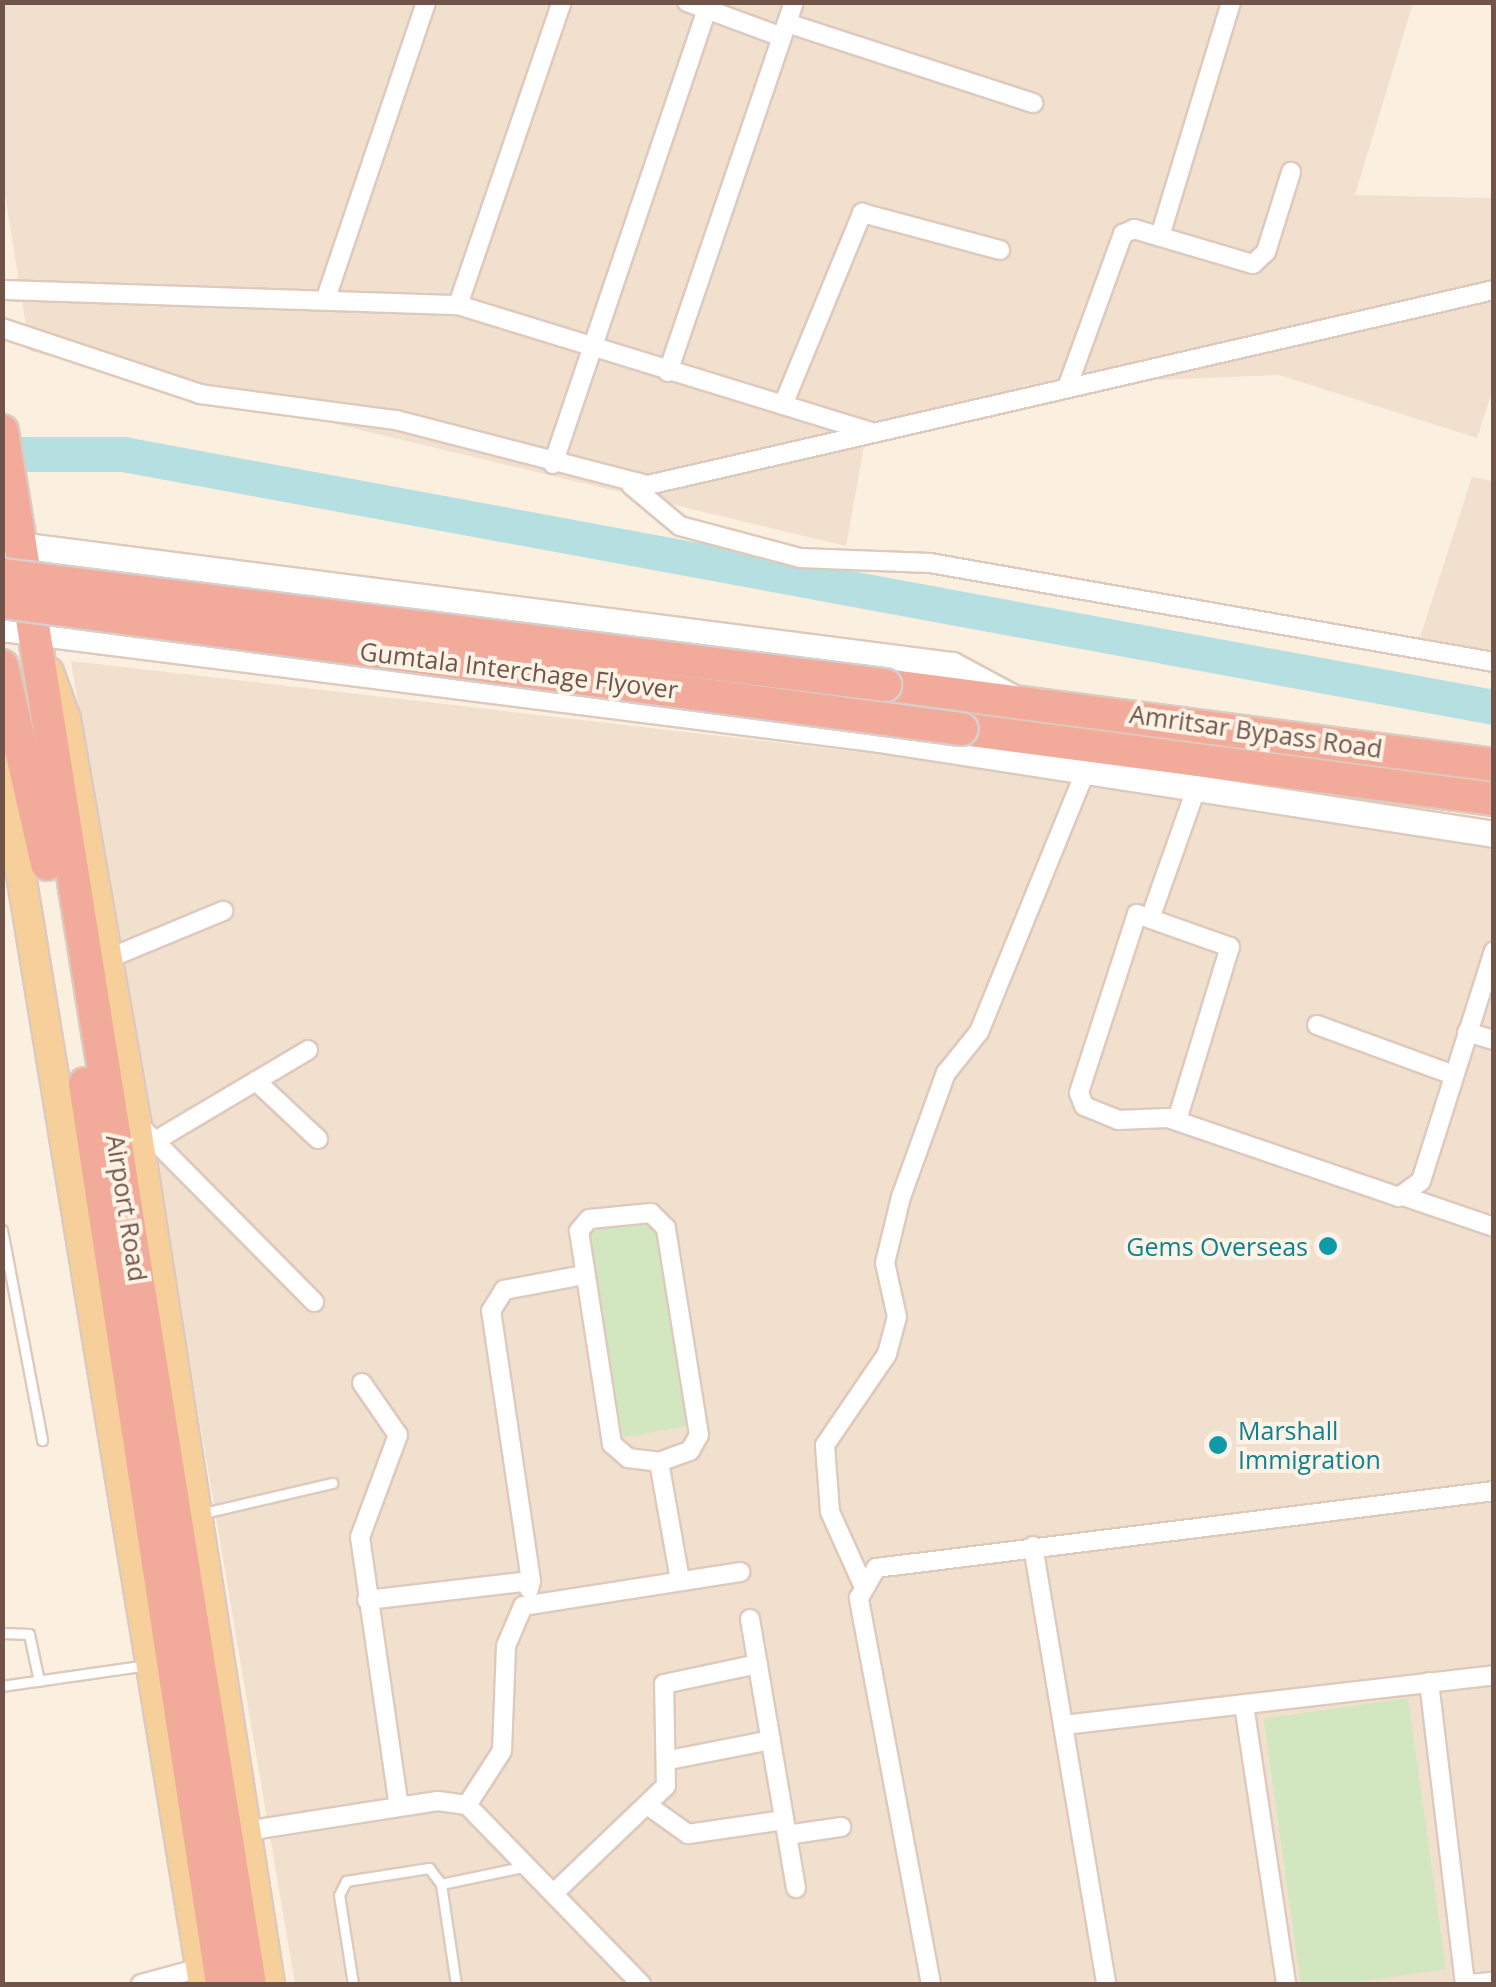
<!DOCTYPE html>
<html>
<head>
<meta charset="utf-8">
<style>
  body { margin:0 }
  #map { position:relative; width:1496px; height:1987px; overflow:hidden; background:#fbefe0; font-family:"Open Sans",sans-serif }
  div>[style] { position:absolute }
  .residential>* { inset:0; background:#f2e0cf }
  .green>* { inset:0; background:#d2e7c0; transform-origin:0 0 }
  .river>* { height:35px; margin:-17.5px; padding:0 17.5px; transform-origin:17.5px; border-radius:17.5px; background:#b6dfe2 }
  .roads { filter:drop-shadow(2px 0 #decabd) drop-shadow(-2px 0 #decabd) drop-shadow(0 2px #decabd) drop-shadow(0 -2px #decabd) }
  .lane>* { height:9px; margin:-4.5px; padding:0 4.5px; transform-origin:4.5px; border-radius:4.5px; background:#fff }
  .street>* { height:18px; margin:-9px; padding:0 9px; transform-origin:9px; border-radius:9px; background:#fff }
  .secondary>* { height:25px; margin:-12.5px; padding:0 12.5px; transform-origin:12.5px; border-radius:12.5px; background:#fff }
  .primary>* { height:28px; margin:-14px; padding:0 14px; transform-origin:14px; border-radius:14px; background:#f7cf9b }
  .highway>* { height:32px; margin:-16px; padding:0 16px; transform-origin:16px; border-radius:16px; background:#f2ab9a }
  .bridges { filter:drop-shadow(2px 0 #d7cfcc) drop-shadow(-2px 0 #d7cfcc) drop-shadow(0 2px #d7cfcc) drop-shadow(0 -2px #d7cfcc) }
  .highway-bridge>* { height:32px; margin:-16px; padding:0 16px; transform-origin:16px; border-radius:16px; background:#f2ab9a }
  .dots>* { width:28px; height:28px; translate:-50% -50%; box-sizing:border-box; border:5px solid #fef3e6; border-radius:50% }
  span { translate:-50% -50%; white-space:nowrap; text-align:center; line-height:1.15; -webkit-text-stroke:8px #fef3e6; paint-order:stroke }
  .street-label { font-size:25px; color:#705449 }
  .culture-label { font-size:25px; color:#0d838f }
  .right { translate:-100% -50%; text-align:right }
  .left { translate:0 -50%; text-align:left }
  .frame { position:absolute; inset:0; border:5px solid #705449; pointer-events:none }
</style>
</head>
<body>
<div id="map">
  <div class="residential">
    <i style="clip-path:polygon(2px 3px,1413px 3px,1355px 195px,1493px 198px,1493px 389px,1477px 438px,1279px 375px,1027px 385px,865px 441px,846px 546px,30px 351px,3px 182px)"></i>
    <i style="clip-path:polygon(1472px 477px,1493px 481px,1493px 661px,1415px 653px)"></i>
    <i style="clip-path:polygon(71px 661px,999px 768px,1493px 845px,1493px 1984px,295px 1984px)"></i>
  </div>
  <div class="green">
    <i style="left:658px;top:1216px;width:212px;height:73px;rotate:80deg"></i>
    <i style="left:1408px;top:1698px;width:274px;height:146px;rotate:82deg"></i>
  </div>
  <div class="river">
    <i style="left:2px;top:454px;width:121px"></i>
    <i style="left:123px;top:454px;width:1394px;rotate:10.46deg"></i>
  </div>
  <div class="roads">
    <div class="lane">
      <i style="left:2px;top:1230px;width:214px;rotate:79.2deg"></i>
      <i style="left:199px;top:1514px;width:137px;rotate:-13.1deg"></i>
      <i style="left:2px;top:1633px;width:27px;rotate:2deg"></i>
      <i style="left:29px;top:1634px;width:48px;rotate:78deg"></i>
      <i style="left:2px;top:1686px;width:148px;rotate:-8.2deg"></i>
      <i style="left:441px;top:1884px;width:101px;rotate:81.5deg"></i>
      <i style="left:353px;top:1984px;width:90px;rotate:-98.9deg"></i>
      <i style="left:339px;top:1895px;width:16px;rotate:-63deg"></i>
      <i style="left:346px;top:1881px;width:84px;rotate:-8.9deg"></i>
      <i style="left:429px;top:1868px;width:20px;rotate:53deg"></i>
      <i style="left:441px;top:1884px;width:88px;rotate:-11.8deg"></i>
    </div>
    <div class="street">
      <i style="left:687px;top:2px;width:101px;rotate:20.2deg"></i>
      <i style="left:787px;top:23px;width:259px;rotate:18deg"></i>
      <i style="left:1160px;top:236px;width:245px;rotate:-73.1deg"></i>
      <i style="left:2px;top:290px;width:456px;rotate:1.9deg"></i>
      <i style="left:458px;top:305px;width:433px;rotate:17.1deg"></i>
      <i style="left:326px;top:298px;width:312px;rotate:-71.3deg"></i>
      <i style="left:458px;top:305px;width:320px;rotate:-71.1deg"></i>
      <i style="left:2px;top:328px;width:209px;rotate:18.4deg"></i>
      <i style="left:200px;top:394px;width:198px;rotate:7.6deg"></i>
      <i style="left:396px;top:420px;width:260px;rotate:14.5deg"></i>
      <i style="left:648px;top:485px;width:868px;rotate:-12.98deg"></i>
      <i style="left:668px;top:372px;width:391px;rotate:-71.2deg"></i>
      <i style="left:1068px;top:385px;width:161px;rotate:-70deg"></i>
      <i style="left:1123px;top:234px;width:12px;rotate:-24deg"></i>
      <i style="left:1134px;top:229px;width:124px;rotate:16.4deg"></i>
      <i style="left:1253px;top:264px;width:18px;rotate:-43deg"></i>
      <i style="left:1266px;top:252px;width:84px;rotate:-72.6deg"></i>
      <i style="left:783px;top:405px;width:208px;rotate:-67.6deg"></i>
      <i style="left:862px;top:213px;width:143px;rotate:15deg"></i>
      <i style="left:553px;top:464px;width:479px;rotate:-71.3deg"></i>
      <i style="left:631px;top:485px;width:64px;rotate:39.9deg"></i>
      <i style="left:680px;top:526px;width:124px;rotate:14.9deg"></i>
      <i style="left:800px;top:558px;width:130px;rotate:2.2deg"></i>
      <i style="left:930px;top:563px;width:573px;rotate:9.96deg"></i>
      <i style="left:1151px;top:916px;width:138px;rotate:-70.5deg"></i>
      <i style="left:107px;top:959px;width:126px;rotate:-22.5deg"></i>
      <i style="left:1317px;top:1025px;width:146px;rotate:20.1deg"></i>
      <i style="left:1467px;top:1032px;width:28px;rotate:17deg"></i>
      <i style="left:256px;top:1081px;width:85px;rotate:43.1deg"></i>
      <i style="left:1177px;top:1120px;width:181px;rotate:-73deg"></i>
      <i style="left:1230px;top:947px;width:99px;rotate:-160.5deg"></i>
      <i style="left:1137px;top:914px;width:188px;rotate:108deg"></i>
      <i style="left:1079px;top:1093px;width:14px;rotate:69deg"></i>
      <i style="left:1084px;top:1106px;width:37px;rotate:22deg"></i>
      <i style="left:1118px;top:1120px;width:50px;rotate:-2.3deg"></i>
      <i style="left:1168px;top:1118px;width:244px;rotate:18.9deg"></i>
      <i style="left:1399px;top:1197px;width:27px;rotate:-36deg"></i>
      <i style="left:1421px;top:1181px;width:241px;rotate:-72.4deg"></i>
      <i style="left:139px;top:1125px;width:249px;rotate:45.3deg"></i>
      <i style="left:155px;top:1141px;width:178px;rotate:-30.7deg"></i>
      <i style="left:1406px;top:1197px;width:93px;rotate:18.8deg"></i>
      <i style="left:362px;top:1383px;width:63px;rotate:55.3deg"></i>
      <i style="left:398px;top:1435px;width:109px;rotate:110.4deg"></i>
      <i style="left:360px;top:1537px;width:272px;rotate:81.8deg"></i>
      <i style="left:659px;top:1462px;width:33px;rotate:-20deg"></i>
      <i style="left:690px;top:1451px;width:18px;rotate:-61deg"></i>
      <i style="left:699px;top:1435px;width:210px;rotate:-99.1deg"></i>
      <i style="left:666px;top:1228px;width:21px;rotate:-135deg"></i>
      <i style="left:651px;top:1213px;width:62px;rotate:174.5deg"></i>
      <i style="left:589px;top:1219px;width:16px;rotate:130deg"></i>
      <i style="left:579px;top:1231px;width:216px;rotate:81.2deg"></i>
      <i style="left:612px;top:1444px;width:21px;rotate:41deg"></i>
      <i style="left:628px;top:1458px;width:31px;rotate:7deg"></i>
      <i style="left:659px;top:1462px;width:120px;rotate:79.9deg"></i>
      <i style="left:1033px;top:1546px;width:444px;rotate:80.5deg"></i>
      <i style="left:531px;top:1581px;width:273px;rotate:-98.4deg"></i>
      <i style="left:491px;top:1311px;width:25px;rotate:-58deg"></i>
      <i style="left:504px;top:1290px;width:81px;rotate:-10.6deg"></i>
      <i style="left:863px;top:1585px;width:80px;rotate:-114.3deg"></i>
      <i style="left:830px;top:1512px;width:67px;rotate:-94.3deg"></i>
      <i style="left:825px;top:1445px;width:110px;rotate:-55.7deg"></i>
      <i style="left:887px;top:1354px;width:38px;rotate:-75deg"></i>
      <i style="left:897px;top:1317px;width:55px;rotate:-102.5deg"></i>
      <i style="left:885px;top:1263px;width:68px;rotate:-76.4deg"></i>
      <i style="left:901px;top:1197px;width:132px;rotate:-70.1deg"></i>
      <i style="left:946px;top:1073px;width:53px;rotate:-51.2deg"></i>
      <i style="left:979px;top:1032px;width:283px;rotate:-67.8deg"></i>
      <i style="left:367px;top:1600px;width:165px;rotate:-6.6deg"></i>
      <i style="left:531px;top:1581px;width:8px;rotate:104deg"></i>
      <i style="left:750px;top:1619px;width:273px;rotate:80.3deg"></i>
      <i style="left:1429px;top:1682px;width:304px;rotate:83.2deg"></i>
      <i style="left:1244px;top:1705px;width:282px;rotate:81.4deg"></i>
      <i style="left:1064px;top:1725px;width:433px;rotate:-6.6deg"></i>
      <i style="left:669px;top:1760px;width:104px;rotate:-11.1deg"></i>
      <i style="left:467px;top:1805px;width:64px;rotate:-57.1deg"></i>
      <i style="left:502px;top:1751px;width:105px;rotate:-87.8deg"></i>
      <i style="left:506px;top:1646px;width:43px;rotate:-67deg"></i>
      <i style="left:523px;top:1606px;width:220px;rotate:-8.9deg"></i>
      <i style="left:650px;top:1807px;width:47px;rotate:35.4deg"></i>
      <i style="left:688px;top:1834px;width:97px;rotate:-8.3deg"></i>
      <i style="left:246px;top:1831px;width:194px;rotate:-8.9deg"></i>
      <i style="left:438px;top:1801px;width:29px;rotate:8deg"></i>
      <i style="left:467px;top:1805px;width:250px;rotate:45.8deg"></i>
      <i style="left:787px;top:1835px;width:55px;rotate:-8.4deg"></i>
      <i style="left:555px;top:1892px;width:153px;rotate:-43.7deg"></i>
      <i style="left:666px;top:1786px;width:102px;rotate:-91.1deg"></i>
      <i style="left:664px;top:1684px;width:96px;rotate:-12deg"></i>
      <i style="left:141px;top:1984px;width:61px;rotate:-15.2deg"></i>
      <i style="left:931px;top:1984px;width:393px;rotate:-100.6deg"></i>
      <i style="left:859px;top:1598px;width:34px;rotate:-60deg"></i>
      <i style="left:876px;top:1568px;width:623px;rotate:-7.1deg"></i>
      <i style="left:1469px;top:1984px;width:25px;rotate:-5deg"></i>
    </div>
    <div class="secondary">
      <i style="left:2px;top:543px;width:958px;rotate:7.32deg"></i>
      <i style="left:952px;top:665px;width:68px;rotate:28.1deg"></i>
      <i style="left:2px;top:628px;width:884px;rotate:7.21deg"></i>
      <i style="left:879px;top:739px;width:622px;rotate:8.78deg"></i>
    </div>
    <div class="primary">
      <i style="left:49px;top:672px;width:50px;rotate:70.1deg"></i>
      <i style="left:66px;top:719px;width:409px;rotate:80.1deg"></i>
      <i style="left:136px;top:1122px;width:872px;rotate:81.16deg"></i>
      <i style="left:2px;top:759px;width:1241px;rotate:80.68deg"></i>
    </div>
    <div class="highway">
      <i style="left:2px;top:431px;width:1573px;rotate:80.93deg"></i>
      <i style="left:2px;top:666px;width:203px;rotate:77.2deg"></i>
      <i style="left:885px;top:685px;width:614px;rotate:7.48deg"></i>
      <i style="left:962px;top:729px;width:537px;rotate:7.5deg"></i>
      <i style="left:85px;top:1084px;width:910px;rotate:81.34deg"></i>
    </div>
  </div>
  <div class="bridges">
    <div class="highway-bridge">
      <i style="left:2px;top:575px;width:890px;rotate:7.1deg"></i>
      <i style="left:2px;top:602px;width:968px;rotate:7.54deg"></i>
    </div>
  </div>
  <div class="dots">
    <i style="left:1328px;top:1246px;background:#0f9aa8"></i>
    <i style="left:1218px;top:1445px;background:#0f9aa8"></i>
  </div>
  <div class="street-label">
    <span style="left:519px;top:670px;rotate:7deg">Gumtala Interchage Flyover</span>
    <span style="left:1256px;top:731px;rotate:8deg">Amritsar Bypass Road</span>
    <span style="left:127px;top:1208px;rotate:81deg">Airport Road</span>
  </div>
  <div class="culture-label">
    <span class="right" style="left:1308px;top:1246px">Gems Overseas</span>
    <span class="left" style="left:1238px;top:1445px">Marshall<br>Immigration</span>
  </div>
  <div class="frame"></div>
</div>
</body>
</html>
